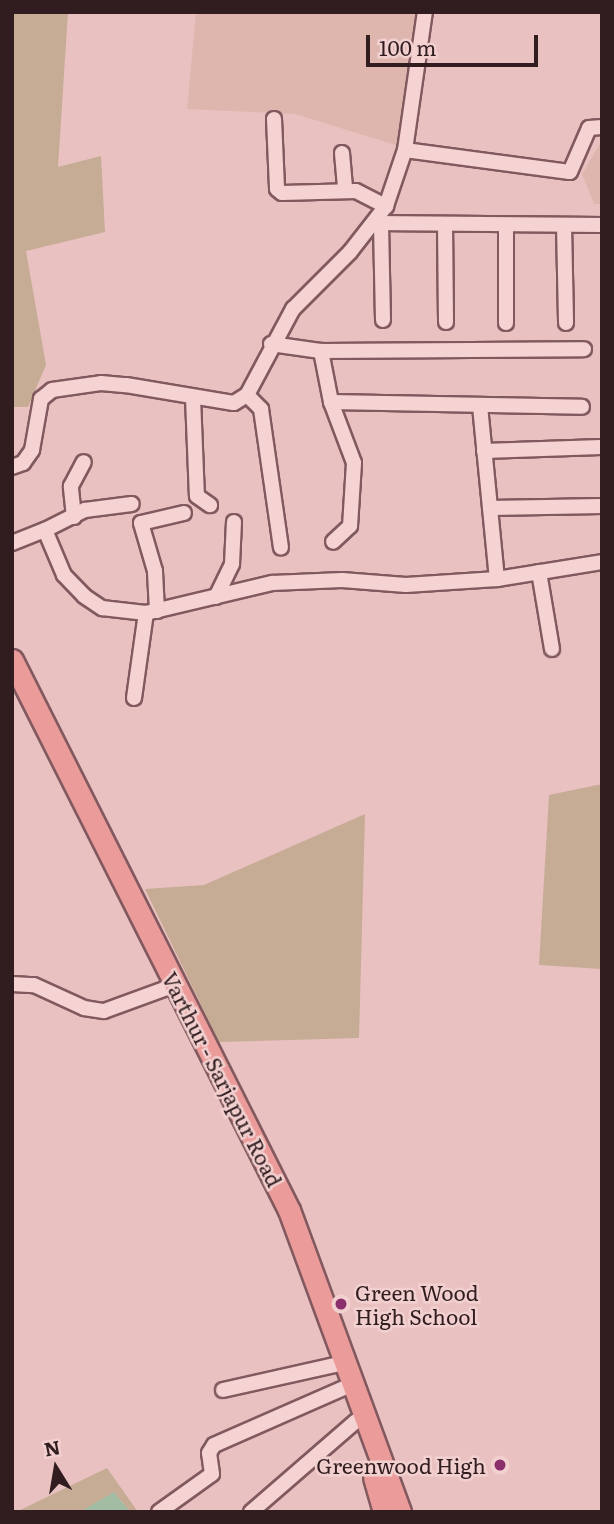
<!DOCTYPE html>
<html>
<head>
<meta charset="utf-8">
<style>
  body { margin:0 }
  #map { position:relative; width:614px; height:1524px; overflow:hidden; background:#e9c1c0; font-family:Literata,serif }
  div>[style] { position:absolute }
  .farmland>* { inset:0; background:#deb6ae }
  .green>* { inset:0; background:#c6ab95 }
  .water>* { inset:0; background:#a2bca3 }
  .roads { filter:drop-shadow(2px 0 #81595f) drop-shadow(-2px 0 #81595f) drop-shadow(0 2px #81595f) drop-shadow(0 -2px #81595f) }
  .minor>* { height:14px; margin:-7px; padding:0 7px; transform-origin:7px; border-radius:7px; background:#f5d3d2 }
  .primary>* { height:21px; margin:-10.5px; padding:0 10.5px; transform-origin:10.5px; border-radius:10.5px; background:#eb9b99 }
  .dots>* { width:19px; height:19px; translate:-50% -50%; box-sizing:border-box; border:4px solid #f2d0cf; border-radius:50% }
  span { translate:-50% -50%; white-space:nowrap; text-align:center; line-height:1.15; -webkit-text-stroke:5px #f2d0cf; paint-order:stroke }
  .street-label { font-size:21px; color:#311d20 }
  .poi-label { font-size:21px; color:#311d20 }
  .left { translate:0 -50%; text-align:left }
  .right { translate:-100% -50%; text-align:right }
  .frame { position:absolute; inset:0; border:14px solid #311d20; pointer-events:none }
  .north { position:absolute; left:21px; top:1433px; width:70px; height:70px; -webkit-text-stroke:5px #f2d0cf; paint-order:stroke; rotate:349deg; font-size:19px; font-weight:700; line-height:28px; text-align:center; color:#311d20 }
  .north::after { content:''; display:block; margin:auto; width:24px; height:32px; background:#311d20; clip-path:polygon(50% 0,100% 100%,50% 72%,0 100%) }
  .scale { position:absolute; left:366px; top:35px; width:172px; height:32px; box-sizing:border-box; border:4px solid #311d20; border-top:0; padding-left:9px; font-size:21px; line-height:24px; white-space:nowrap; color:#311d20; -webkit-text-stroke:5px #f2d0cf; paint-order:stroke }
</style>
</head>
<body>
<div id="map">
  <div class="farmland">
    <i style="clip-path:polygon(196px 12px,422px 12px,402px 147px,295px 114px,187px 109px)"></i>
    <i style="clip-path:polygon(602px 140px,602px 204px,594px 204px,582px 174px)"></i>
  </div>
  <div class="green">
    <i style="clip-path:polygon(12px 12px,68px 12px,58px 167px,101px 156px,105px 232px,26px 251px,46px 365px,28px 407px,12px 407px)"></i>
    <i style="clip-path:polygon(602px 784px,602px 969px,539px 965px,549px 795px)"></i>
    <i style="clip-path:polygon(365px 814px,359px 1038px,219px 1042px,145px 889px,204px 885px)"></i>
    <i style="clip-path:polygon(107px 1468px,138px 1512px,130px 1512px,114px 1492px,80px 1512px,16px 1512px)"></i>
  </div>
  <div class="water">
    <i style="clip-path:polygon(114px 1492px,130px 1512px,80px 1512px)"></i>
  </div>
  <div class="roads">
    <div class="minor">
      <i style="left:274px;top:119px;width:70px;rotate:87.5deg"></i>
      <i style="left:277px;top:189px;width:6px;rotate:39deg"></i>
      <i style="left:282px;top:193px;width:74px;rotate:-1.5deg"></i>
      <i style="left:356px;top:191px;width:34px;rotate:27deg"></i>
      <i style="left:405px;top:150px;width:166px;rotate:7.6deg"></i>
      <i style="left:570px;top:172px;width:48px;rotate:-66.6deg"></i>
      <i style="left:589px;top:128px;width:13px;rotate:-4deg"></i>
      <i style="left:342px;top:153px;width:38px;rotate:85deg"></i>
      <i style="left:374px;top:223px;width:228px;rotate:0.5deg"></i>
      <i style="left:381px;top:224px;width:96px;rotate:88.8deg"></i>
      <i style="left:445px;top:224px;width:98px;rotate:89.4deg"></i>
      <i style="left:564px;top:225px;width:98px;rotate:88.8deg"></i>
      <i style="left:506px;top:323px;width:98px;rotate:-90deg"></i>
      <i style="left:271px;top:344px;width:50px;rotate:8deg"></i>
      <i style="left:321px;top:351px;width:263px;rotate:-0.4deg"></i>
      <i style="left:321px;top:351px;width:52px;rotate:78.9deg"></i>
      <i style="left:331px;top:402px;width:251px;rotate:1.1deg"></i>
      <i style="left:247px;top:395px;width:20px;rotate:45deg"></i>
      <i style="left:261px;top:409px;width:140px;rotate:81.8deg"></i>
      <i style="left:193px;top:398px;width:98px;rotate:87.7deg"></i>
      <i style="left:197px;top:496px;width:16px;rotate:35deg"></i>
      <i style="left:331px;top:402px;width:65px;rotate:69.3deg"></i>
      <i style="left:354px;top:463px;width:63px;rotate:93.6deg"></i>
      <i style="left:350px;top:526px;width:23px;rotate:137deg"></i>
      <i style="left:480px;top:406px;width:174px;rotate:84.4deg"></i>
      <i style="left:484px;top:451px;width:117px;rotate:-2deg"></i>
      <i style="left:12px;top:467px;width:12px;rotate:-20deg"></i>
      <i style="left:23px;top:463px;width:16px;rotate:-55deg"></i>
      <i style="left:32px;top:450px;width:52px;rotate:-80deg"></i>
      <i style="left:41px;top:399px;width:14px;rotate:-39deg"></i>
      <i style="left:52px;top:390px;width:49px;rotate:-8.1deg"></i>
      <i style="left:101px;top:383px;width:25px;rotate:5deg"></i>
      <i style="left:126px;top:385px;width:109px;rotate:9.5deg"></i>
      <i style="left:234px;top:403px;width:15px;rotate:-32deg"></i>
      <i style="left:247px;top:395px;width:98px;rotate:-61.9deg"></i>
      <i style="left:293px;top:309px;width:81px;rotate:-45deg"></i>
      <i style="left:350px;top:252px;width:58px;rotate:-52deg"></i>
      <i style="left:386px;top:206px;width:59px;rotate:-71.3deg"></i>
      <i style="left:405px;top:150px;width:139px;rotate:-81.8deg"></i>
      <i style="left:490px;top:508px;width:112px;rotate:-1deg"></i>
      <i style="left:74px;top:517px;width:31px;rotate:-96deg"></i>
      <i style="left:71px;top:486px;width:27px;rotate:-62deg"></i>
      <i style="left:45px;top:530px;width:45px;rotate:-26.6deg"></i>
      <i style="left:85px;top:510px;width:47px;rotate:-7.3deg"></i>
      <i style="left:12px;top:543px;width:35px;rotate:-22deg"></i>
      <i style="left:45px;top:530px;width:49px;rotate:67.1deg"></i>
      <i style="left:64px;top:575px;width:29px;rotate:46deg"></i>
      <i style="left:84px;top:596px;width:22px;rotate:34deg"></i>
      <i style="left:102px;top:608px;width:44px;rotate:6.5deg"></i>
      <i style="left:146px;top:613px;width:130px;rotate:-13.4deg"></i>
      <i style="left:272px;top:583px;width:70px;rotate:-2.5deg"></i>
      <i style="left:342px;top:580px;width:64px;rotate:4.5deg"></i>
      <i style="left:406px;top:585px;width:91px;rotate:-3.8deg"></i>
      <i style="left:497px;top:579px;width:106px;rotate:-9.2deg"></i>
      <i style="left:539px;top:572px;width:78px;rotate:80.4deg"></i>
      <i style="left:216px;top:597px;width:37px;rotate:-64deg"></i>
      <i style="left:232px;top:564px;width:42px;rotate:-87.3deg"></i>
      <i style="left:157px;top:611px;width:40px;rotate:-92.9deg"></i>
      <i style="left:155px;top:571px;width:50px;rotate:-106.3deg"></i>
      <i style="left:141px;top:523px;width:44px;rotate:-13.1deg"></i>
      <i style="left:134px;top:698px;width:86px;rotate:-82deg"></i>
      <i style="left:12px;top:984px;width:22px;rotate:3deg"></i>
      <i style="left:34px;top:985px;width:55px;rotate:24.7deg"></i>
      <i style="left:84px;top:1008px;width:20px;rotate:9deg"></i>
      <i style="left:104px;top:1011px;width:67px;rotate:-20.1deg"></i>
      <i style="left:223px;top:1390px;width:115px;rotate:-12.6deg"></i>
      <i style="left:159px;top:1512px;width:65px;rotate:-35.6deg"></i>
      <i style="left:212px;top:1474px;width:21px;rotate:-98deg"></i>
      <i style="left:209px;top:1453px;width:9px;rotate:-58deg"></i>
      <i style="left:214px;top:1445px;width:142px;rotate:-23.7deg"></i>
      <i style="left:251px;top:1512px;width:139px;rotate:-40.9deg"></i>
    </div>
    <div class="primary">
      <i style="left:12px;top:660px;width:616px;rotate:63.27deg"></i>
      <i style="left:289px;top:1210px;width:322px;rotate:69.8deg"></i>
      <i style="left:374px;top:1477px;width:36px;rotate:74deg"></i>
    </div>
  </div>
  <div class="dots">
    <i style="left:341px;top:1304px;background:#8b2f6d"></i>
    <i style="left:500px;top:1465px;background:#8b2f6d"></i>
  </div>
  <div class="street-label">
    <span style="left:223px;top:1079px;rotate:63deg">Varthur - Sarjapur Road</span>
  </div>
  <div class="poi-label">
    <span class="left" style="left:355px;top:1304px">Green Wood<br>High School</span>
    <span class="right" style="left:486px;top:1465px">Greenwood High</span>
  </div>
  <div class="frame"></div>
  <div class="north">N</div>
  <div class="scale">100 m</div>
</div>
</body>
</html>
